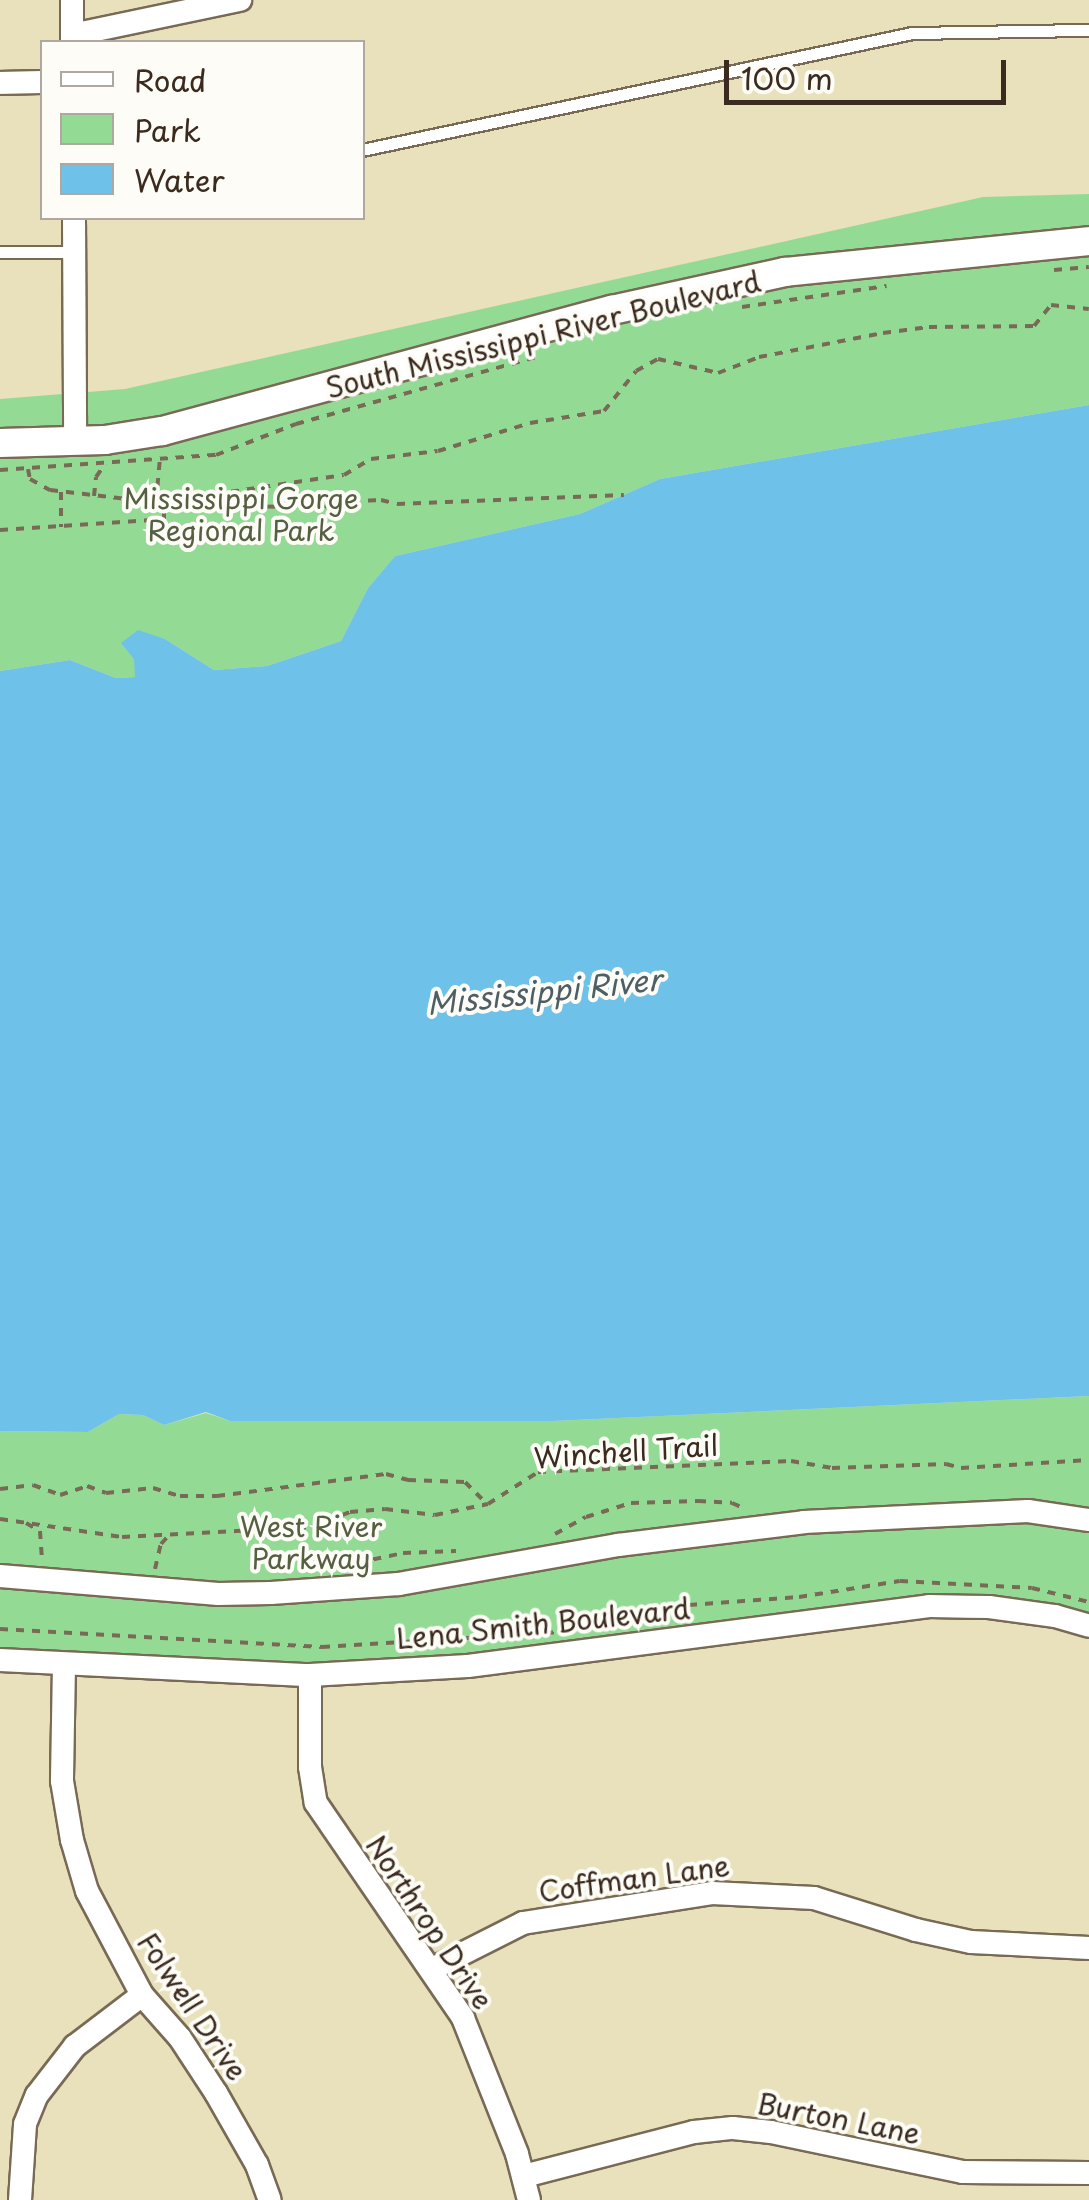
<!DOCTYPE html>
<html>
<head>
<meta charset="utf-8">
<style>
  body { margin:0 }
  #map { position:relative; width:1089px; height:2200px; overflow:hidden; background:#e8e1bc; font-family:"Playpen Sans",sans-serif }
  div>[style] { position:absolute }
  .green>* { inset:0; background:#93db95 }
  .water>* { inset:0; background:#6ec2ea }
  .path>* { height:4px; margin-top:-2px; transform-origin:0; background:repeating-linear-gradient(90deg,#786a55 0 8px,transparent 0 16px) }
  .roads { filter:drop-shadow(2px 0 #786a55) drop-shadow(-2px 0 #786a55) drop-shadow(0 2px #786a55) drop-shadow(0 -2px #786a55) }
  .service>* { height:11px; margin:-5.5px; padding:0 5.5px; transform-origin:5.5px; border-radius:5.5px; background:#fff }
  .minor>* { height:22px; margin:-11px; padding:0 11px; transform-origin:11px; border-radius:11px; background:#fff }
  .tertiary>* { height:28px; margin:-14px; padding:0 14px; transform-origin:14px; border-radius:14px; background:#fff }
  span { translate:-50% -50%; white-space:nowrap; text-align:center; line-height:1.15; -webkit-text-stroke:8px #fdfcf7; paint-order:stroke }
  .street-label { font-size:28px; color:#3b2a1e }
  .park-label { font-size:28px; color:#555f42 }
  .water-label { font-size:30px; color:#4d5f65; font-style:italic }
  .legend { position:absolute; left:40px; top:40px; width:325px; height:180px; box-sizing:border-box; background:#fdfcf7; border:2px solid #afa8a0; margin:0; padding:12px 18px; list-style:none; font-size:30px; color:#3b2a1e }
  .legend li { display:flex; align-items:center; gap:20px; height:50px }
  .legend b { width:50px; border:2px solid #afa8a0 }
  .scale { position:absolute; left:724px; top:60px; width:282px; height:45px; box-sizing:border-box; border:5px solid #3b2a1e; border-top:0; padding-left:12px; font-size:30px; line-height:35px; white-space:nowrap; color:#3b2a1e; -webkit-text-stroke:8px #fdfcf7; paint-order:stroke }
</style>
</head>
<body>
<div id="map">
  <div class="green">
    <i style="clip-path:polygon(1089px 194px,1089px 405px,660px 479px,580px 514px,395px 556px,368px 588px,341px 641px,267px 666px,214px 670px,165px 639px,135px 659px,135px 677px,116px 678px,70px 660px,0 671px,0 399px,125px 389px,983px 197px)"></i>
    <i style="clip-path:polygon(1089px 1396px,1089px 1614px,1057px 1604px,990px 1596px,929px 1594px,467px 1655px,310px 1664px,0 1648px,0 1431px,88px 1432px,119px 1414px,143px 1415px,164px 1425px,206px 1413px,230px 1421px,553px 1421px)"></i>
  </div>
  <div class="water">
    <i style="clip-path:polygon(1089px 405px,1089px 1396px,553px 1421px,230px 1421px,206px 1412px,164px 1425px,143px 1415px,119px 1414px,88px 1432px,0 1431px,0 671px,70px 660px,116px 678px,135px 677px,134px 659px,121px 643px,138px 630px,165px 639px,214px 670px,267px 666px,341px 641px,368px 588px,395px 556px,580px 514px,660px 479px)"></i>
  </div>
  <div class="path">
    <i style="left:1054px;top:270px;width:35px;rotate:-5deg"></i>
    <i style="left:742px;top:307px;width:146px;rotate:-8.3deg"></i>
    <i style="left:28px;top:469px;width:10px;rotate:79deg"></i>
    <i style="left:30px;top:479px;width:23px;rotate:29deg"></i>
    <i style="left:50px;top:490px;width:138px;rotate:6.7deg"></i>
    <i style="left:187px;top:506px;width:137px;rotate:0.4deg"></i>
    <i style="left:324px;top:507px;width:13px;rotate:-23deg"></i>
    <i style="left:336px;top:502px;width:45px;rotate:-2.5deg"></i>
    <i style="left:381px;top:500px;width:16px;rotate:14deg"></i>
    <i style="left:397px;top:504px;width:227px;rotate:-2.3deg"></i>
    <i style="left:0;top:470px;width:217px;rotate:-4deg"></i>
    <i style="left:216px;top:455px;width:86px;rotate:-21.2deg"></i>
    <i style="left:296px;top:424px;width:252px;rotate:-15.6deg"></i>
    <i style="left:61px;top:492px;width:35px;rotate:90deg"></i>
    <i style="left:94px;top:496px;width:19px;rotate:-84deg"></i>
    <i style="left:96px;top:477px;width:16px;rotate:-55deg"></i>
    <i style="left:156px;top:502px;width:44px;rotate:-84.8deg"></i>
    <i style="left:214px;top:506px;width:12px;rotate:-85deg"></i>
    <i style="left:215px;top:494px;width:130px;rotate:-8.4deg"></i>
    <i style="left:344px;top:475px;width:31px;rotate:-31deg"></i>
    <i style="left:371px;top:459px;width:67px;rotate:-6.8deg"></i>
    <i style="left:438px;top:451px;width:96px;rotate:-16.9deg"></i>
    <i style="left:530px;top:423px;width:75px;rotate:-9.2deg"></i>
    <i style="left:604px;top:411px;width:51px;rotate:-51.3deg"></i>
    <i style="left:636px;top:371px;width:25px;rotate:-29deg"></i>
    <i style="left:658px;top:359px;width:62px;rotate:13.1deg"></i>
    <i style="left:718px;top:373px;width:44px;rotate:-21.3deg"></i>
    <i style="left:759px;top:357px;width:126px;rotate:-11deg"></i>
    <i style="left:883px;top:333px;width:46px;rotate:-7.4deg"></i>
    <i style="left:929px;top:327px;width:105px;rotate:-0.5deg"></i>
    <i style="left:1034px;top:326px;width:27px;rotate:-51deg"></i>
    <i style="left:1051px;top:305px;width:38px;rotate:6deg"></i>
    <i style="left:0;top:530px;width:164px;rotate:-3.8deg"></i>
    <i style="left:164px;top:519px;width:15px;rotate:-90deg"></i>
    <i style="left:0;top:1489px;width:33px;rotate:-7deg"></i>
    <i style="left:33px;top:1485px;width:29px;rotate:20deg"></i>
    <i style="left:60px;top:1495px;width:28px;rotate:-18deg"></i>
    <i style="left:87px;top:1486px;width:20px;rotate:20deg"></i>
    <i style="left:106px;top:1493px;width:47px;rotate:-6.1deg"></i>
    <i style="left:153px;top:1488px;width:28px;rotate:17deg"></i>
    <i style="left:180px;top:1496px;width:37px"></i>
    <i style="left:217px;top:1496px;width:170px;rotate:-7.4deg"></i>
    <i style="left:386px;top:1474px;width:23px;rotate:15deg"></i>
    <i style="left:408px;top:1480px;width:57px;rotate:2deg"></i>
    <i style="left:465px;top:1482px;width:30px;rotate:45deg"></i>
    <i style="left:0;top:1519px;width:123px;rotate:8.4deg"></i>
    <i style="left:122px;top:1537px;width:190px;rotate:-3deg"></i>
    <i style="left:312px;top:1527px;width:41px;rotate:-21.5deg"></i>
    <i style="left:350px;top:1512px;width:35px;rotate:-5deg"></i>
    <i style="left:385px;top:1509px;width:50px;rotate:6.8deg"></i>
    <i style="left:435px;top:1515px;width:54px;rotate:-11.7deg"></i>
    <i style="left:488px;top:1504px;width:59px;rotate:-32.6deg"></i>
    <i style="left:538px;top:1472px;width:253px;rotate:-2.5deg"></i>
    <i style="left:791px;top:1461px;width:42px;rotate:9.7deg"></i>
    <i style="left:832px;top:1468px;width:114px;rotate:-2deg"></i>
    <i style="left:946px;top:1464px;width:16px;rotate:15deg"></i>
    <i style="left:961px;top:1468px;width:128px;rotate:-3.6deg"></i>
    <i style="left:26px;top:1523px;width:16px;rotate:30deg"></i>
    <i style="left:40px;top:1531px;width:29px;rotate:86deg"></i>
    <i style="left:555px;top:1534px;width:35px;rotate:-29deg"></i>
    <i style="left:586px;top:1517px;width:47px;rotate:-17.3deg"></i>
    <i style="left:631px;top:1503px;width:67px;rotate:-1.7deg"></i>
    <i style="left:698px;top:1501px;width:34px;rotate:3deg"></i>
    <i style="left:732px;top:1503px;width:12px;rotate:24deg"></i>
    <i style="left:342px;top:1566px;width:62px;rotate:-12deg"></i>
    <i style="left:403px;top:1553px;width:53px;rotate:-2.2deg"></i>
    <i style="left:155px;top:1569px;width:26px;rotate:-77deg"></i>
    <i style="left:161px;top:1544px;width:15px;rotate:-48deg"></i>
    <i style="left:0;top:1629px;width:323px;rotate:3.2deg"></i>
    <i style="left:322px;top:1647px;width:239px;rotate:-3.6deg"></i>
    <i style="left:561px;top:1632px;width:131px;rotate:-11.9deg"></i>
    <i style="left:689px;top:1605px;width:110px;rotate:-4.2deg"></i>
    <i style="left:799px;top:1597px;width:102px;rotate:-9deg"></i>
    <i style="left:900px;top:1581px;width:132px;rotate:3deg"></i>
    <i style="left:1032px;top:1588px;width:59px;rotate:13.8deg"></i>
  </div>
  <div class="roads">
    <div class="service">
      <i style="left:362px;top:150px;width:562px;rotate:-12.01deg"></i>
      <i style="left:912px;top:33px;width:177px;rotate:-1deg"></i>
      <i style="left:0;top:252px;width:74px"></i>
    </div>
    <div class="minor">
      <i style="left:72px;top:0;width:42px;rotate:90deg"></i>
      <i style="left:72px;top:35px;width:172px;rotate:-11.8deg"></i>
      <i style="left:0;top:83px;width:42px;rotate:-1.4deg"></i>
      <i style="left:74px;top:218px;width:223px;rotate:89.7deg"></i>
      <i style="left:0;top:1576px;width:219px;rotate:4.7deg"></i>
      <i style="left:218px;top:1594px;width:53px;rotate:-1.1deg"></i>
      <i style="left:271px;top:1593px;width:128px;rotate:-4deg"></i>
      <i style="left:399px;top:1584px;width:222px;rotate:-10.1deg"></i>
      <i style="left:618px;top:1545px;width:187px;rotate:-7deg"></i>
      <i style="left:804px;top:1522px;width:224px;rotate:-2.8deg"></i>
      <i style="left:1028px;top:1511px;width:62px;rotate:8.4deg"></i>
      <i style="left:0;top:1660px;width:310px;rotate:2.8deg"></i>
      <i style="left:310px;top:1675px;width:158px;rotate:-3.3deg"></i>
      <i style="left:468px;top:1666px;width:465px;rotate:-7.4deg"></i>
      <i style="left:929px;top:1606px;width:60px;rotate:1deg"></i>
      <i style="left:989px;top:1607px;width:67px;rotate:7.8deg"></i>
      <i style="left:1055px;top:1616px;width:35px;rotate:16deg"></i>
      <i style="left:64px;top:1664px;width:117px;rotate:91deg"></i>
      <i style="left:62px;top:1781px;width:60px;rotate:80.4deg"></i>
      <i style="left:72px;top:1840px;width:53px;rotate:73.6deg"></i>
      <i style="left:87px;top:1891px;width:118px;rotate:62.1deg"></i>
      <i style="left:142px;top:1995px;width:57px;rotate:48.5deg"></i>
      <i style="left:180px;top:2038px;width:66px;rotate:56.8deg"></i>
      <i style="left:216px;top:2093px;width:83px;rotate:60.3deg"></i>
      <i style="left:257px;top:2165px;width:37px;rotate:70deg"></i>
      <i style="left:310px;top:1675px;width:92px;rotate:90deg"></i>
      <i style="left:310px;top:1767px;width:36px;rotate:81deg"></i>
      <i style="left:316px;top:1803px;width:260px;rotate:55.6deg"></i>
      <i style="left:463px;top:2018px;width:146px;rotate:68.3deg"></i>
      <i style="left:517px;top:2154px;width:48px;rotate:75.4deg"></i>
      <i style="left:432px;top:1969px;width:102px;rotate:-26.8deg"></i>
      <i style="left:523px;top:1923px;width:191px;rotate:-9deg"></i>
      <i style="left:712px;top:1893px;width:102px;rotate:2.8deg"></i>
      <i style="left:814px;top:1898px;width:107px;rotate:17.4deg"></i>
      <i style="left:916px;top:1930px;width:56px;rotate:12.3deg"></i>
      <i style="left:971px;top:1942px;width:118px;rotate:2.9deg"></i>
      <i style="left:524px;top:2176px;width:176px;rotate:-14.5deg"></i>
      <i style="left:694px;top:2132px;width:39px;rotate:-6deg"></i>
      <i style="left:733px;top:2128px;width:38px;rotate:6deg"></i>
      <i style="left:771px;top:2132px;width:196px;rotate:11.8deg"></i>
      <i style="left:963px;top:2172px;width:126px;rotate:0.5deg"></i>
      <i style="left:20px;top:2200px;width:76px;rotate:-86.2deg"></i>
      <i style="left:25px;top:2124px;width:31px;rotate:-68deg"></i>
      <i style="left:37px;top:2095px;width:62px;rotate:-52.2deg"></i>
      <i style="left:75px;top:2046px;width:84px;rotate:-37.3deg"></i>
    </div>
    <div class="tertiary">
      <i style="left:0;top:443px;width:105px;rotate:-1.6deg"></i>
      <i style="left:105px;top:440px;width:58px;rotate:-9deg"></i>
      <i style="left:162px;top:431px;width:466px;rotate:-15.1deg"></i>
      <i style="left:612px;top:310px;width:177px;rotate:-12.4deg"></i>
      <i style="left:785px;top:272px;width:306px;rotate:-5.8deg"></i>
    </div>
  </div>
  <div class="street-label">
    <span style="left:543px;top:334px;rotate:-14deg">South Mississippi River Boulevard</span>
    <span style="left:626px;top:1451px;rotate:-4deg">Winchell Trail</span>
    <span style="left:543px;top:1623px;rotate:-6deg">Lena Smith Boulevard</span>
    <span style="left:634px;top:1878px;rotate:-8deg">Coffman Lane</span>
    <span style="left:430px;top:1922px;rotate:56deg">Northrop Drive</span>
    <span style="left:193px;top:2006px;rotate:56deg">Folwell Drive</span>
    <span style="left:839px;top:2118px;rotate:11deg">Burton Lane</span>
  </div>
  <div class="park-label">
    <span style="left:241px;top:514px">Mississippi Gorge<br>Regional Park</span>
    <span style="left:311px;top:1542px">West River<br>Parkway</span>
  </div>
  <div class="water-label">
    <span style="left:544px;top:991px;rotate:-6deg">Mississippi River</span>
  </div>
  <ul class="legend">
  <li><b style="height:12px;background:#fff"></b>Road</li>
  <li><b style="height:28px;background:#93db95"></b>Park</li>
  <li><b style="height:28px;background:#6ec2ea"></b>Water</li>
  </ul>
  <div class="scale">100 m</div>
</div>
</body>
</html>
